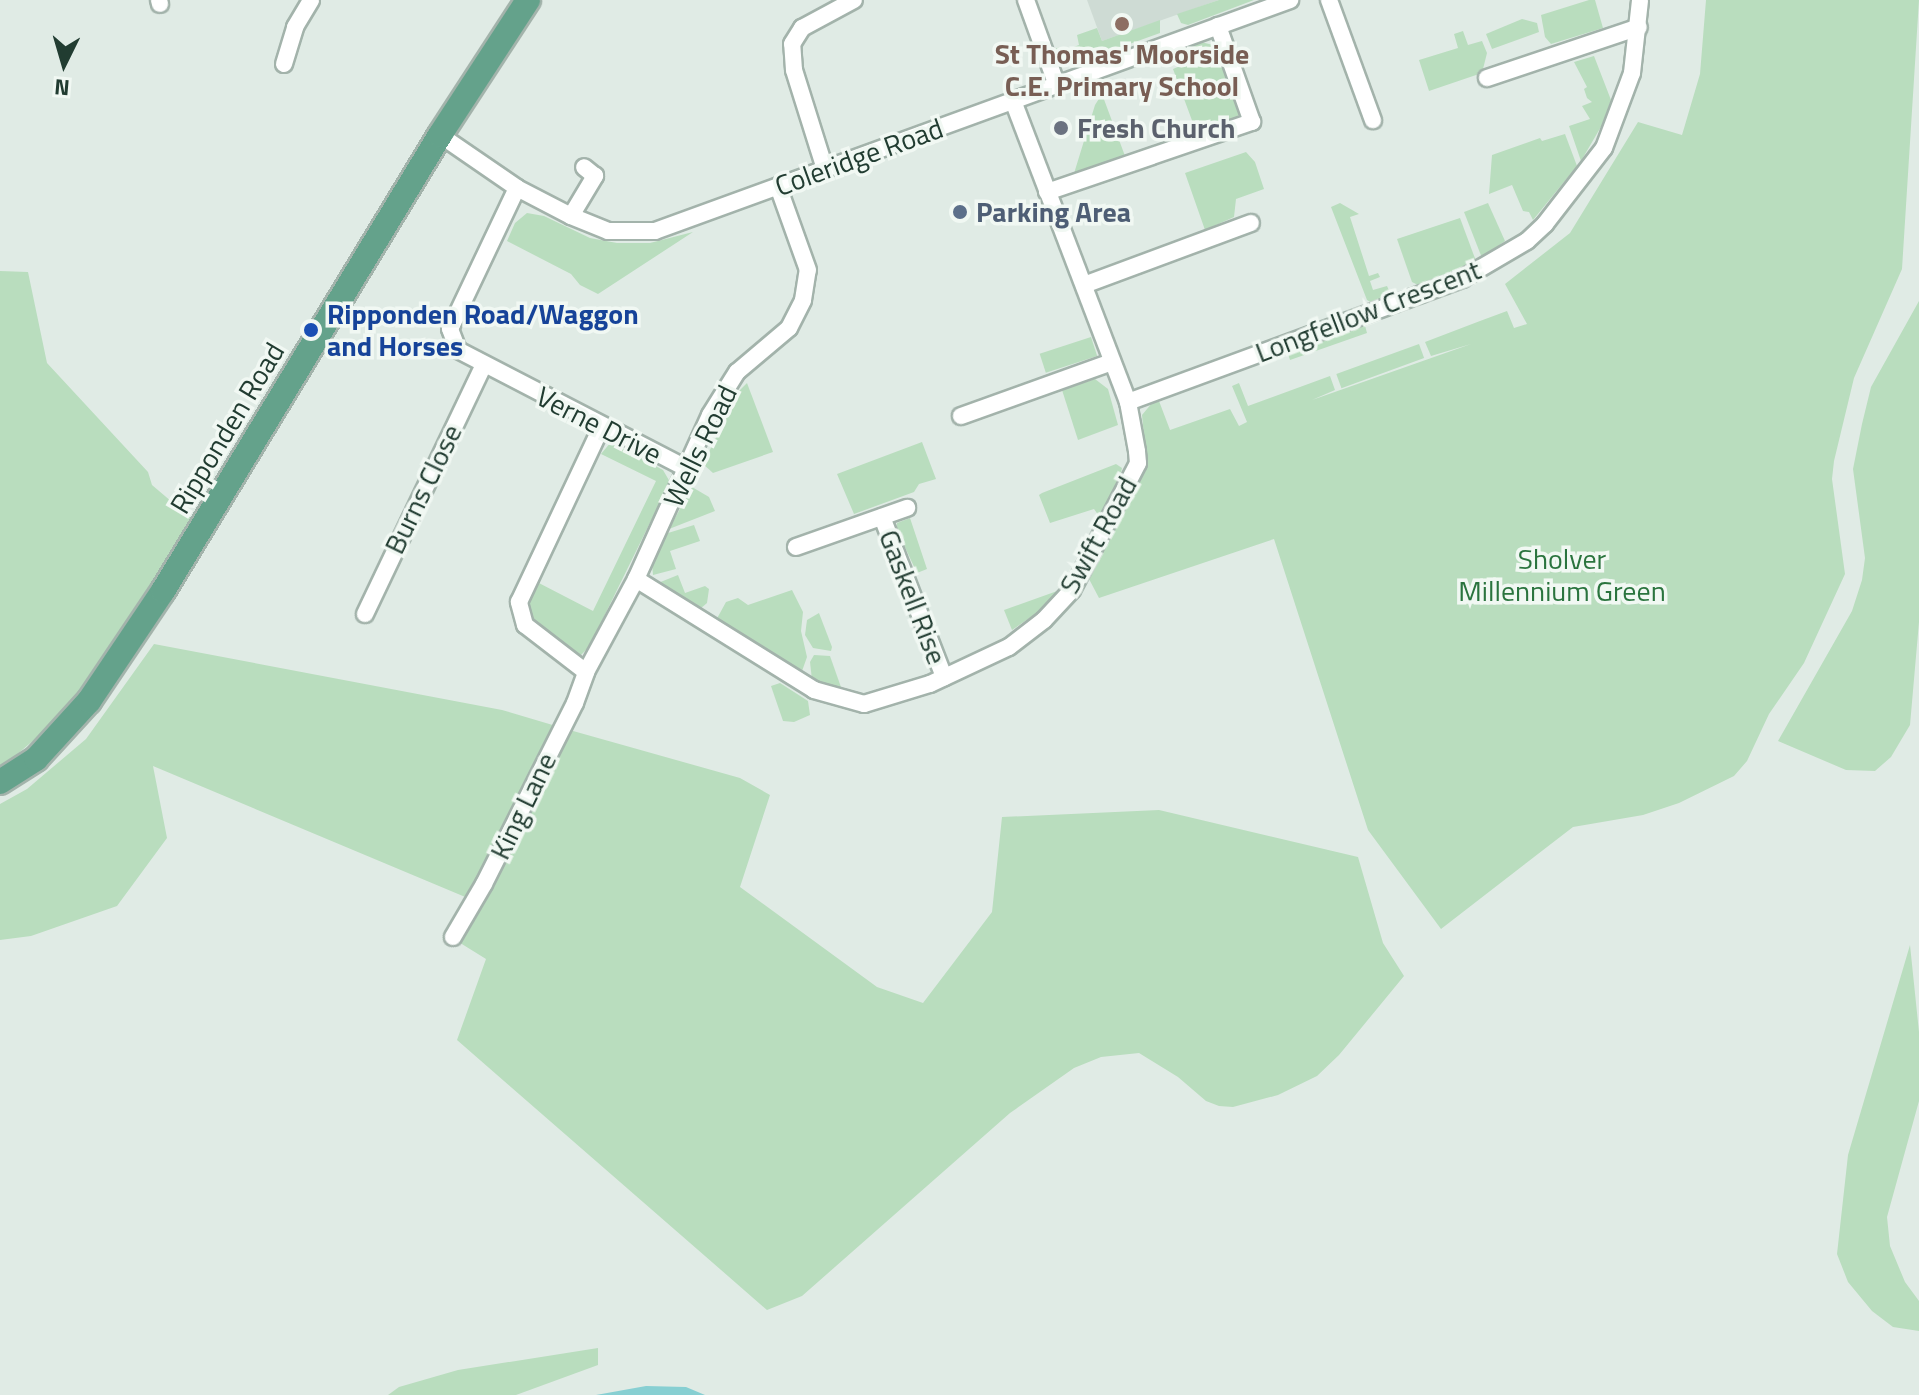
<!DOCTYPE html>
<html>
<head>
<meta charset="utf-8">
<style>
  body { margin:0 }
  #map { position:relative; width:1919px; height:1395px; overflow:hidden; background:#e0ebe5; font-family:"Titillium Web",sans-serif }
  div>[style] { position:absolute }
  .built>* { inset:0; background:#cedbd4 }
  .green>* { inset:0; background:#b9ddbe; transform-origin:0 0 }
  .water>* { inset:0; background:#87cfd2 }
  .roads { filter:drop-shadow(2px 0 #a3b3ab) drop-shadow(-2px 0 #a3b3ab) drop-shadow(0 2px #a3b3ab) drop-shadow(0 -2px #a3b3ab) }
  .street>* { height:16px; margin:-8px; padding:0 8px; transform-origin:8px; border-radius:8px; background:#fff }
  .primary>* { height:24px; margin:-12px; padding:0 12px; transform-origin:12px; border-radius:12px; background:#64a28b }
  .dots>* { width:22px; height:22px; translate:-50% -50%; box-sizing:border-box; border:4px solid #f1f8f3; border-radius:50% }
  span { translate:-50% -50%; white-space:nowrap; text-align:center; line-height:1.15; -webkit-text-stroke:7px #f1f8f3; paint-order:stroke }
  .education-label { font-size:28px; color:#785e54; font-weight:700 }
  .worship-label { font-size:28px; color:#5b616d; font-weight:700 }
  .left { translate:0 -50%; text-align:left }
  .street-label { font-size:28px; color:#213c31 }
  .service-label { font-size:28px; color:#4e5e75; font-weight:700 }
  .transit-label { font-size:28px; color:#164399; font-weight:700 }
  .park-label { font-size:28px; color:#2a743e }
  .north { position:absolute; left:24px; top:24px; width:80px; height:80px; -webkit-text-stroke:6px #f1f8f3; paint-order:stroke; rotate:185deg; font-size:22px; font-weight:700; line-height:32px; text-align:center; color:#213c31 }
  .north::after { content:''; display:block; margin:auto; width:28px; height:36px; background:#213c31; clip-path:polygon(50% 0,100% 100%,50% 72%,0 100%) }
</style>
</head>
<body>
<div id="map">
  <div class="built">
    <i style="clip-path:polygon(1087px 0,1219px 0,1102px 41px)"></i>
  </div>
  <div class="green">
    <i style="clip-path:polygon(1219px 0,1254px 0,1188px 25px,1181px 23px,1177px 14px)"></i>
    <i style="clip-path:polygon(1589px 0,1595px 0,1603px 28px,1551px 44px,1545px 37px,1541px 15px)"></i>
    <i style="clip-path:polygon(1706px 0,1919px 0,1902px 269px,1854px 378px,1834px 461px,1832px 479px,1845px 574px,1804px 663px,1769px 714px,1747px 761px,1734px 776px,1679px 803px,1643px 815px,1573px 827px,1441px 929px,1368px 830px,1274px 539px,1099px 598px,1089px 579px,1139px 482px,1145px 448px,1142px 415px,1152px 403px,1159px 401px,1170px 430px,1230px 409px,1239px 426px,1247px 422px,1232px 386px,1239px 383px,1248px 406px,1330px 376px,1335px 390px,1312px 400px,1471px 344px,1431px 356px,1425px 342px,1480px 321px,1507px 311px,1514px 328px,1527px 324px,1505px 284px,1570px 233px,1638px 122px,1682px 135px,1700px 74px)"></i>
    <i style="clip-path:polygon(1522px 19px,1537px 23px,1539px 32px,1492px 49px,1486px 34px)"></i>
    <i style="clip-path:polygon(1160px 20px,1160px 33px,1071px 65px,1062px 60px,1054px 49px,1061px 47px,1063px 51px,1079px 45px,1077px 35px,1097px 28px,1102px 41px)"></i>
    <i style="clip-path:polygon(1463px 31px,1468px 45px,1482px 41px,1487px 53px,1482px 73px,1429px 91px,1419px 60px,1458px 48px,1454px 34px)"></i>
    <i style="clip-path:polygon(1201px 42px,1217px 46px,1239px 102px,1238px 118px,1197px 134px,1173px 69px,1180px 66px,1174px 52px)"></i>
    <i style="clip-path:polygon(1594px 56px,1611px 100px,1602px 125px,1581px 161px,1569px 126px,1590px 119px,1582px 106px,1592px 102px,1587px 98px,1584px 89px,1587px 87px,1574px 62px)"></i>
    <i style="clip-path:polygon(1102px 94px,1125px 156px,1137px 152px,1135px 158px,1072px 180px,1095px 105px)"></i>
    <i style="clip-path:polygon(1565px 134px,1577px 166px,1533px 220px,1529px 212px,1523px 211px,1512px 185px,1489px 194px,1492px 155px,1540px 138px,1542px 141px)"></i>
    <i style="clip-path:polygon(1246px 152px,1255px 162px,1264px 189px,1236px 199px,1234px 217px,1205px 230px,1185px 173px)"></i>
    <i style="clip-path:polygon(1340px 203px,1359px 214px,1350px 217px,1369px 276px,1378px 273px,1380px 277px,1370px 281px,1373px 290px,1387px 286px,1391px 295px,1372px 303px,1367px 300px,1331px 207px)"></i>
    <i style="clip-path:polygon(1488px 203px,1505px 241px,1482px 258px,1464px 212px)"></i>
    <i style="clip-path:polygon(527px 213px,544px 216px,590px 238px,617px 243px,650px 243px,693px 232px,598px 294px,580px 285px,571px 274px,507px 241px,515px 223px)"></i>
    <i style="clip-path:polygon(1460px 218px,1476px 261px,1418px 285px,1412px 282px,1397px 239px)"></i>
    <i style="clip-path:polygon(0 271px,28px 272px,47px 363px,148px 472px,152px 485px,192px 519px,136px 618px,77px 703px,0 769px)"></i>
    <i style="clip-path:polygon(1919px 301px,1919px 622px,1910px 725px,1891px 757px,1875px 771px,1846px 770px,1778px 741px,1852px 611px,1862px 580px,1865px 558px,1853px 469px,1862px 424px,1871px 387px)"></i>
    <i style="clip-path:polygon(1364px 322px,1367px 333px,1290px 360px,1287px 351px)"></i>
    <i style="left:1091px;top:337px;width:20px;height:54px;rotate:72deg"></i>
    <i style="left:1419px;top:344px;width:15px;height:88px;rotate:70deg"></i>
    <i style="clip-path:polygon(1095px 379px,1108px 389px,1118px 425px,1078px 440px,1062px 390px)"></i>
    <i style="clip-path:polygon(747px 383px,773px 452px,713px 473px,703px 464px,739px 391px)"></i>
    <i style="clip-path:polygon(611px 442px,663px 470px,670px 482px,589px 647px,581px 655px,575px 654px,530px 620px,527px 602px,535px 581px,593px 611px,656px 481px,601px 454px)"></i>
    <i style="clip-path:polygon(922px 442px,936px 479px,919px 484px,914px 492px,854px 514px,837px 474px)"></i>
    <i style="clip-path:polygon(1116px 464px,1122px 468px,1119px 482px,1099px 516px,1094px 509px,1050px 523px,1039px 495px,1042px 493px)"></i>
    <i style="clip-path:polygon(692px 487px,709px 497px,715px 511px,669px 529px)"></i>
    <i style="clip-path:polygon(910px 518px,927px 569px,917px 573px,896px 528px,897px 523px)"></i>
    <i style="clip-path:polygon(694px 525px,700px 541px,670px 551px,676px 569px,653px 575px,652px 564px,668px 533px)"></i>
    <i style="clip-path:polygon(678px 575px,685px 593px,705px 586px,709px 589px,707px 603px,700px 609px,659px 587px,658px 583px)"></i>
    <i style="clip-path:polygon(792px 590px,803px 612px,801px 631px,807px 657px,801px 674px,714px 624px,726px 602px,738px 598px,748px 605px)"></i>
    <i style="clip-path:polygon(1060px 590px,1044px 608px,1012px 630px,1004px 610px)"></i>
    <i style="clip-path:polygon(819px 613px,832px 647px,831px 651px,813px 648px,805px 635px,807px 620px)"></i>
    <i style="clip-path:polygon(154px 644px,502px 710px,556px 726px,470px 899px,153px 766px,167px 838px,117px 906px,31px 936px,0 940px,0 804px,27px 789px,86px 739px)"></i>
    <i style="clip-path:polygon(814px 655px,830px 656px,842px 690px,812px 680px,810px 662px)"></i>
    <i style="clip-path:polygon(780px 683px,808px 701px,810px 715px,794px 722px,783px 721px,771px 686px)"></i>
    <i style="clip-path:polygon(566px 729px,740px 778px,770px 795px,740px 887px,877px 987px,923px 1003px,992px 912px,1002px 817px,1159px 810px,1358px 857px,1383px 943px,1404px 976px,1339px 1055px,1317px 1076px,1278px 1095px,1233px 1107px,1219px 1106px,1206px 1101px,1178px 1077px,1139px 1053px,1101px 1057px,1074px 1068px,1010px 1113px,802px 1296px,767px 1310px,457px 1040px,486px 959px,457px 941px)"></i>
    <i style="clip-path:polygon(1910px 945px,1919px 1032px,1919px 1101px,1887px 1217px,1890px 1246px,1905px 1282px,1919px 1301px,1919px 1331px,1893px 1327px,1872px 1311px,1848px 1282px,1837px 1254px,1848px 1155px)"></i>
    <i style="clip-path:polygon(598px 1348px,598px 1365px,516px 1395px,388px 1395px,399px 1387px,458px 1370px)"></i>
  </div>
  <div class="water">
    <i style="clip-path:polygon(646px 1386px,686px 1387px,705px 1395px,596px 1395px)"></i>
  </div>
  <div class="roads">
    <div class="street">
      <i style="left:159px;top:0;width:4px;rotate:76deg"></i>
      <i style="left:1026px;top:0;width:88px;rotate:70.1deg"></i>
      <i style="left:1329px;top:0;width:128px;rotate:69.9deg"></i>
      <i style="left:284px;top:64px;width:39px;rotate:-73deg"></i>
      <i style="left:295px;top:27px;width:31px;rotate:-59deg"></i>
      <i style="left:1487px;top:78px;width:160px;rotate:-18.5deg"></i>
      <i style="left:440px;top:135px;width:93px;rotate:34.5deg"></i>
      <i style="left:517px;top:188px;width:61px;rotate:27.4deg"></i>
      <i style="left:571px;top:216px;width:40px;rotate:22deg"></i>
      <i style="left:608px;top:231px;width:47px"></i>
      <i style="left:655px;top:231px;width:676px;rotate:-19.99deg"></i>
      <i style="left:825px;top:169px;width:104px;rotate:-107.4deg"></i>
      <i style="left:794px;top:70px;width:26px;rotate:-94deg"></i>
      <i style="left:792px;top:44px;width:19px;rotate:-58deg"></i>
      <i style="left:802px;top:28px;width:59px;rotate:-28.3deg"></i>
      <i style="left:517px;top:188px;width:156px;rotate:115.4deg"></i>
      <i style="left:450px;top:329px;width:22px;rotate:69deg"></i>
      <i style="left:458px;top:350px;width:259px;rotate:27.4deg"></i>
      <i style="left:1047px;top:192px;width:217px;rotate:-18.9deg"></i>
      <i style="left:1252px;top:122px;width:102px;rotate:-109.5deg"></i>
      <i style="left:571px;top:216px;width:47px;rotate:-59deg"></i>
      <i style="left:595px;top:176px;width:14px;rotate:-141deg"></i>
      <i style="left:1084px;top:285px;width:178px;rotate:-20.4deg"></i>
      <i style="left:1128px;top:402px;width:356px;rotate:-20.2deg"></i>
      <i style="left:1462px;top:279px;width:75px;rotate:-30.3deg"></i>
      <i style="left:1527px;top:241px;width:25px;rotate:-43deg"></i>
      <i style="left:1545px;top:224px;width:96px;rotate:-52.2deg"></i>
      <i style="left:1604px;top:148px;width:80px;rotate:-69.5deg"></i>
      <i style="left:1632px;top:73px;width:73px;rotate:-83.7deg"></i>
      <i style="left:961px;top:416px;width:160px;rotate:-19.7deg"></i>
      <i style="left:882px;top:517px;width:172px;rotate:68.8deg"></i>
      <i style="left:796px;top:547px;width:118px;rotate:-19.4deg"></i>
      <i style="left:636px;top:579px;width:210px;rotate:31.9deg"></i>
      <i style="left:814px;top:690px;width:52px;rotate:15.6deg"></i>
      <i style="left:864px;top:704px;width:69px;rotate:-16.9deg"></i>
      <i style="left:930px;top:684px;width:87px;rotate:-25.1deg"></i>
      <i style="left:1009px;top:647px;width:44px;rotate:-37.6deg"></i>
      <i style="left:1044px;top:620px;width:41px;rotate:-47deg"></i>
      <i style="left:1072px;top:590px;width:143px;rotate:-62.5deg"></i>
      <i style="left:1138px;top:463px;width:12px;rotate:-95deg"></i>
      <i style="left:1137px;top:451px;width:50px;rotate:-100.4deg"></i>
      <i style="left:1128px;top:402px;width:322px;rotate:-110.9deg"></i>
      <i style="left:365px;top:614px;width:276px;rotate:-64.5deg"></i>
      <i style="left:586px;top:672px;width:77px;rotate:-142.4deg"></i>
      <i style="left:525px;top:625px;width:24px;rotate:-105deg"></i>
      <i style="left:519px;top:602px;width:195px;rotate:-64.8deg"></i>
      <i style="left:453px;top:937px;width:61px;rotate:-59.7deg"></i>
      <i style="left:484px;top:884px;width:203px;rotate:-63.3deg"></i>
      <i style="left:575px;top:703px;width:33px;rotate:-70deg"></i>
      <i style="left:586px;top:672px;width:106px;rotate:-61.7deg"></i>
      <i style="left:636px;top:579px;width:180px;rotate:-65.7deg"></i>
      <i style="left:710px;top:415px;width:51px;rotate:-57.9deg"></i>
      <i style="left:737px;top:372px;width:68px;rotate:-40.2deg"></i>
      <i style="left:789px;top:328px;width:31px;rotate:-63deg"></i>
      <i style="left:803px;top:300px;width:30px;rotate:-81deg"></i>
      <i style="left:808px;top:270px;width:89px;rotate:-109.7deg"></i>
    </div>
    <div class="primary">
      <i style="left:0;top:782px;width:43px;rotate:-32.6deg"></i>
      <i style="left:36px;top:759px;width:79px;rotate:-47.6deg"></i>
      <i style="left:89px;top:701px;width:133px;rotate:-56.1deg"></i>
      <i style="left:163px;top:591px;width:534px;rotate:-58.72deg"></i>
      <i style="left:440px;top:135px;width:161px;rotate:-56.9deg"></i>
    </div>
  </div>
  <div class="dots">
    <i style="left:1122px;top:24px;background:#8d6e63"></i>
    <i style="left:1061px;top:128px;background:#6b7280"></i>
    <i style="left:960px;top:212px;background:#5c6f8a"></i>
    <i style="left:311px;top:330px;background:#1a4fb4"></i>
  </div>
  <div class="education-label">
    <span style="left:1122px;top:70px">St Thomas' Moorside<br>C.E. Primary School</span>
  </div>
  <div class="worship-label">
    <span class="left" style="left:1077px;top:128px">Fresh Church</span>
  </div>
  <div class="street-label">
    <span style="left:859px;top:157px;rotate:-20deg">Coleridge Road</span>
    <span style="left:1368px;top:311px;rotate:-21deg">Longfellow Crescent</span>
    <span style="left:599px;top:425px;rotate:27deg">Verne Drive</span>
    <span style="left:227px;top:428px;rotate:-59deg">Ripponden Road</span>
    <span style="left:700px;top:446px;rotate:-64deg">Wells Road</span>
    <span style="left:423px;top:489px;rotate:-64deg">Burns Close</span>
    <span style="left:1098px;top:535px;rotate:-61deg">Swift Road</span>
    <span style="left:913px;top:597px;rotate:69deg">Gaskell Rise</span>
    <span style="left:523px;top:806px;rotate:-64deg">King Lane</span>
  </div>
  <div class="service-label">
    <span class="left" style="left:976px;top:212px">Parking Area</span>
  </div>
  <div class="transit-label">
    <span class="left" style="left:327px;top:330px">Ripponden Road/Waggon<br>and Horses</span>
  </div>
  <div class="park-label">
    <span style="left:1562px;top:575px">Sholver<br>Millennium Green</span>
  </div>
  <div class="north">N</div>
</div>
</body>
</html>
